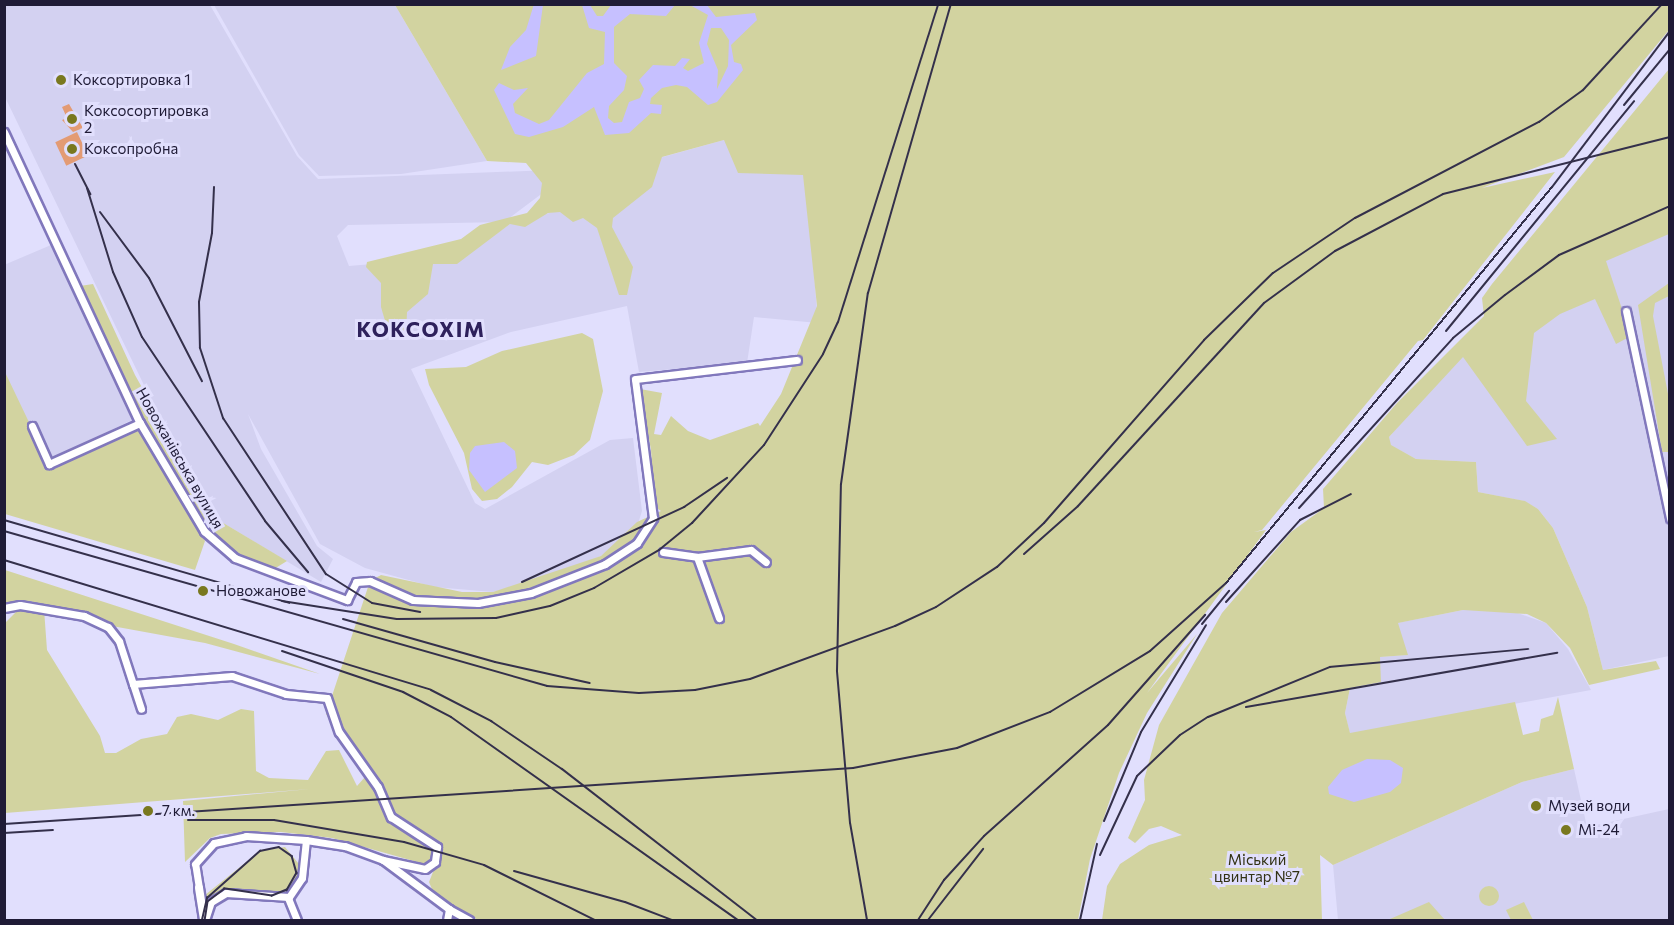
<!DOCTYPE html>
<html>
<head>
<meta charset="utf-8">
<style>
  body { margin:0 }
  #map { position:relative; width:1674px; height:925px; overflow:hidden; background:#e1dffd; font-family:Commissioner,sans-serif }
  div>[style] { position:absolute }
  .built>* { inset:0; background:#d3d1f1 }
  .green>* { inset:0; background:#d2d3a0 }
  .round { border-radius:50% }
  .water>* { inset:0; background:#c6c0ff }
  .building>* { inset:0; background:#e39b74; transform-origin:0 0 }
  .roads { filter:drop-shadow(2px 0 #8178bc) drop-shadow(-2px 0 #8178bc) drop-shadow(0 2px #8178bc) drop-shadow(0 -2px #8178bc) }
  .minor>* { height:7px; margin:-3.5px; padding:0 3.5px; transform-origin:3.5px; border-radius:3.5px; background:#fff }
  .tertiary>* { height:8px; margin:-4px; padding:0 4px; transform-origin:4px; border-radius:4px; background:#fff }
  .tram>* { height:1.5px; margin:-0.75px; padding:0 0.75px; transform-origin:0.75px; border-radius:0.75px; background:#34304b }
  .rail>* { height:2px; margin:-1px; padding:0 1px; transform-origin:1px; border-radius:1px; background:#34304b }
  .dots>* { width:16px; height:16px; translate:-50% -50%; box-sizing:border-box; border:3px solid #e1dffd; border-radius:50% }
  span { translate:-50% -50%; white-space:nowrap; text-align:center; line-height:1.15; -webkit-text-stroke:6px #e1dffd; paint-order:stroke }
  .poi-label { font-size:15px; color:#1f1b36 }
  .left { translate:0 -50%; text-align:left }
  .street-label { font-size:15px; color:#1f1b36 }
  .park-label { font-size:15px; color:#323214 }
  .district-label { font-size:21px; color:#2e215c; font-weight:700; letter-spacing:1.5px }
  .frame { position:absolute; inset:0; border:6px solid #1f1b36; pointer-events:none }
</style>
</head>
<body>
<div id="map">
  <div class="built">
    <i style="clip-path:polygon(4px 5px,210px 5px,297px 156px,318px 179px,550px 170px,548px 189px,504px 222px,348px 225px,337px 236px,349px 266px,465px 256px,510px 224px,581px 204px,645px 162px,724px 140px,806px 174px,818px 323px,754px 317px,747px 363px,639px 372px,627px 306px,511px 332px,411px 369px,475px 503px,485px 509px,610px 440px,633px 438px,642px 511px,637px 527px,601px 556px,549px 578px,493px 592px,434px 587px,365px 568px,320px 544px,248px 414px,261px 449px,317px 546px,333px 559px,321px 582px,215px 518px,183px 466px,5px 97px)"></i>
    <i style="clip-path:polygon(214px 5px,395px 5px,487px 161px,401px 174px,319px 176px,299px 155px)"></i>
    <i style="clip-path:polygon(1669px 224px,1669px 656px,1603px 670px,1587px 607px,1553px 528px,1538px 509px,1524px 501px,1478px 492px,1476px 462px,1416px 459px,1390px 445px,1389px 437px,1487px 325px)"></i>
    <i style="clip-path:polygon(51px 245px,132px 420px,40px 464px,5px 384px,4px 265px)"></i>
    <i style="clip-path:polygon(1463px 610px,1509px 610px,1546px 623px,1568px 649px,1591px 690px,1350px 734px,1345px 713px,1350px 688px,1380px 657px,1407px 655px,1397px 623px)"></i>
    <i style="clip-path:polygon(1574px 769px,1587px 827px,1669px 809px,1669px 920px,1338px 920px,1333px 865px,1522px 782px)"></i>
  </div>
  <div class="green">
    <i style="clip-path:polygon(395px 5px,1669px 5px,1669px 30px,1564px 157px,1482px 188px,1555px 172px,1423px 340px,1418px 341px,1262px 530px,1254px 532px,1266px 530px,1147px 693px,1197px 634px,1147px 713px,1119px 773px,1090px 859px,1078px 920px,478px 920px,434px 894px,429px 882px,435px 867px,332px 838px,281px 832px,221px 834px,210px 838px,185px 862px,183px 801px,310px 789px,5px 813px,4px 624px,20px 608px,44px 609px,47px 650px,100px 736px,105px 753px,116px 753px,141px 739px,167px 734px,177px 717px,191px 714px,218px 720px,241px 709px,254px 711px,256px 771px,269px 778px,308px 780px,326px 751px,339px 750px,357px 786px,365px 777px,326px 714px,370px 581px,381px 575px,462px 592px,493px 592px,601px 556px,637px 522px,661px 511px,655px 507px,651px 450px,640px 389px,662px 393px,654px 434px,661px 435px,671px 416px,688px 431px,710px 440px,758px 423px,760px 426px,781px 394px,817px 306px,803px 175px,738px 173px,724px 140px,662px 157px,652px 187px,613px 218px,612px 227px,633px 267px,627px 295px,619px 295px,597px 228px,583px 218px,573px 222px,560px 212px,548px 213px,525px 227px,510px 224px,457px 264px,433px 264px,428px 294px,407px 312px,406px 335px,390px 338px,381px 307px,381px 283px,366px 267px,367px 262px,461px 239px,480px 225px,527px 213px,540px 198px,542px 183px,526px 163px,487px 161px)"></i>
    <i style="clip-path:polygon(1669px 69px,1669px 234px,1606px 261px,1631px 336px,1616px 344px,1595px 299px,1560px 314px,1534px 333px,1526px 401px,1557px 439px,1527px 446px,1463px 357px,1389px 437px,1391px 445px,1416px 459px,1476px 462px,1478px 492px,1525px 501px,1538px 509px,1553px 528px,1587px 607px,1603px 670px,1656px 661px,1660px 669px,1589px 685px,1570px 648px,1546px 623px,1527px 614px,1463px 610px,1398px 623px,1408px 655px,1380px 657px,1381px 682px,1350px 688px,1345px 713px,1350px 733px,1515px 702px,1523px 735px,1539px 731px,1541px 719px,1553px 715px,1558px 697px,1574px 769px,1522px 782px,1333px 865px,1320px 855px,1322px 920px,1102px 920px,1107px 886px,1120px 864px,1149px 845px,1182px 835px,1161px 826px,1149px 829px,1135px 843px,1128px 838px,1145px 800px,1144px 780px,1159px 725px,1222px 613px,1291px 532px,1324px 508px,1323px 489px,1397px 403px,1484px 316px,1482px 298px,1492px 284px)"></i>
    <i style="clip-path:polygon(1669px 283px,1669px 296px,1655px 303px,1653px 316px,1669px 399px,1669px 452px,1662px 452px,1638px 305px)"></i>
    <i style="clip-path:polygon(93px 284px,135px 375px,215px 518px,287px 561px,274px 569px,230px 555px,211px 538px,140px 423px,98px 333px,80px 286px)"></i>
    <i style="clip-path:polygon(582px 333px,593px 339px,603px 391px,590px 440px,574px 455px,548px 465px,532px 462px,512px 487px,497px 499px,482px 501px,472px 489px,464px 453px,429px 385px,425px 369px,466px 367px,502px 351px)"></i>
    <i style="clip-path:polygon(4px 370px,49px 464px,138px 429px,205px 541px,195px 570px,5px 514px)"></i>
    <i style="clip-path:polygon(5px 570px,234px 644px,320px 674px,205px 643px,101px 624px,30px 601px,5px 606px)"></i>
    <i style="clip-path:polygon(285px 847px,303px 869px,293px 894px,231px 892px,209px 908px,205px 895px,260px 851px)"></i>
    <i class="round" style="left:1479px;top:886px;width:20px;height:20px"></i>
    <i style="clip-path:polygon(1429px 902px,1445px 920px,1391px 920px,1390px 919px)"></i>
    <i style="clip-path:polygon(1524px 902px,1533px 920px,1511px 920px,1506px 910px)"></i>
  </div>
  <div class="water">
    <i style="clip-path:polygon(534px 4px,543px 5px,536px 56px,501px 70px,510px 47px,526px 30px)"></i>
    <i style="clip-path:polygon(evenodd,582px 5px,590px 5px,597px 16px,603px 16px,611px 5px,675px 5px,666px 16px,630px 14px,614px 27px,614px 63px,627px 76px,624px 90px,609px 106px,608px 118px,614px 123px,622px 122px,629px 102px,640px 98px,644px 89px,639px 80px,653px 65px,675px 66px,682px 58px,690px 59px,683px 68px,688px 71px,704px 63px,699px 43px,708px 15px,690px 5px,707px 5px,716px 17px,755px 13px,757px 20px,731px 45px,734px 62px,741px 64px,743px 70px,717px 102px,708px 105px,687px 87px,676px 85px,662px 88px,651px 98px,650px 104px,662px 105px,661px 114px,651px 113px,629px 133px,605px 135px,594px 107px,563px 127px,529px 137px,515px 134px,494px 90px,499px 83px,514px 90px,528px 88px,513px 104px,515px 113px,539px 124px,549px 120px,587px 73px,604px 64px,605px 32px,589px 28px,582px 5px,711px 28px,721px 28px,729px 40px,728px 66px,717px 89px,718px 70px,707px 44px,711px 28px)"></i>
    <i style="clip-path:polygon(504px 442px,515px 451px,517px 468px,485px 492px,469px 470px,470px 453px,475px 446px)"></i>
    <i style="clip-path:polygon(1367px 759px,1390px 760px,1403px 768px,1401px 783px,1390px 792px,1354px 802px,1329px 794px,1328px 787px,1342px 770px)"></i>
  </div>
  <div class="building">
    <i style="clip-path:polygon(69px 104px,83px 128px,73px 132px,62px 120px,67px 118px,62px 107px)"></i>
    <i style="left:77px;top:132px;width:26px;height:24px;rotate:65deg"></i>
  </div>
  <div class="roads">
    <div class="minor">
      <i style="left:4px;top:132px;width:321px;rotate:65deg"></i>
      <i style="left:140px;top:423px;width:126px;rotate:59.3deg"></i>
      <i style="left:204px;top:531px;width:41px;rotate:41.1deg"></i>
      <i style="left:235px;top:558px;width:120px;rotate:20.6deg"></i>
      <i style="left:347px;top:600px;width:20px;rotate:-63deg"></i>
      <i style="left:356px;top:582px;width:14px;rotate:-4deg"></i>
      <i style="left:370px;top:581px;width:47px;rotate:23.8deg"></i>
      <i style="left:413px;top:600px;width:65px;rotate:2.6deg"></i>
      <i style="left:478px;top:603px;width:54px;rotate:-10.7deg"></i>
      <i style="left:531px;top:593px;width:79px;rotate:-21.4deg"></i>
      <i style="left:605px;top:564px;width:38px;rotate:-33deg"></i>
      <i style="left:637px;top:543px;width:30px;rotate:-57deg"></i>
      <i style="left:653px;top:518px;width:140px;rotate:-97.4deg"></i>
      <i style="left:635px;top:379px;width:163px;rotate:-6.7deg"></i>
      <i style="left:1626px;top:311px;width:212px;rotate:78deg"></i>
      <i style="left:32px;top:426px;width:42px;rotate:65.9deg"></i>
      <i style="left:49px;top:464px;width:100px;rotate:-24.3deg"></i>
      <i style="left:663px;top:552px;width:34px;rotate:8deg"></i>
      <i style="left:697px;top:557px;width:54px;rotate:-7.4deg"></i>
      <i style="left:751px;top:550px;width:19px;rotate:39deg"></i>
      <i style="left:697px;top:557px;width:65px;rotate:70.2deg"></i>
      <i style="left:4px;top:608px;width:16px;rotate:-11deg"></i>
      <i style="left:20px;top:605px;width:65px;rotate:9.8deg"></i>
      <i style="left:84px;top:616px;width:26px;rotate:25deg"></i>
      <i style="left:108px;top:627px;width:18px;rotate:52deg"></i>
      <i style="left:119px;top:641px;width:45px;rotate:72deg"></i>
      <i style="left:133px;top:684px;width:99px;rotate:-4.6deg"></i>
      <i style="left:232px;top:676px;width:57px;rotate:18.4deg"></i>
      <i style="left:286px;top:694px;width:41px;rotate:5.6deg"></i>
      <i style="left:327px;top:698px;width:36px;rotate:71deg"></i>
      <i style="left:339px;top:732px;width:67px;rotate:54.7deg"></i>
      <i style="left:378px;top:787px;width:33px;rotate:67deg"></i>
      <i style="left:391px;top:817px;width:55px;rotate:33.1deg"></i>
      <i style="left:437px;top:847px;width:15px;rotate:98deg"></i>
      <i style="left:435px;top:862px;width:12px;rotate:145deg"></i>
      <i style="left:425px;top:869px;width:43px;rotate:-167.9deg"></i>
      <i style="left:133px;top:684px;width:26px;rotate:72deg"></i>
      <i style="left:199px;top:888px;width:24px;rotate:-99deg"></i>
      <i style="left:195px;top:864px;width:28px;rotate:-48deg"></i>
      <i style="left:214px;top:843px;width:33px;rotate:-12deg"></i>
      <i style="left:246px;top:836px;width:60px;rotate:3.8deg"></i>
      <i style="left:306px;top:840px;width:39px;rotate:9deg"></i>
      <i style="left:345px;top:846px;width:40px;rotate:20.2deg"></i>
      <i style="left:383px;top:860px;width:82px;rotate:36.6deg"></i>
      <i style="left:449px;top:909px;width:11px;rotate:100deg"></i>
      <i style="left:288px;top:898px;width:24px;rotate:68deg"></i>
      <i style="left:449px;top:909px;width:23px;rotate:29deg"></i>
      <i style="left:205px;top:920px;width:19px;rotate:-72deg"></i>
      <i style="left:211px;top:902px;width:17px;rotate:-31deg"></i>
      <i style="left:226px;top:893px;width:63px;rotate:3.6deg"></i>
      <i style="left:289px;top:897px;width:23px;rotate:-56deg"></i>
      <i style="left:302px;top:878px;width:38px;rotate:-84deg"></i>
    </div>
    <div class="tertiary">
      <i style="left:199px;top:888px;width:32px;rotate:81deg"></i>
    </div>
  </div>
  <div class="tram">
    <i style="left:202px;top:920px;width:23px;rotate:-77deg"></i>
    <i style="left:207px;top:898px;width:71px;rotate:-41.6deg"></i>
    <i style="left:260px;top:851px;width:19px;rotate:-12deg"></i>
    <i style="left:279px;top:847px;width:16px;rotate:35deg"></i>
    <i style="left:292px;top:856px;width:18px;rotate:74deg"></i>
    <i style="left:297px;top:873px;width:20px;rotate:120deg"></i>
    <i style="left:287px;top:890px;width:16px;rotate:158deg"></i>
    <i style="left:272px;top:896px;width:48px;rotate:-171.5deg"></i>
    <i style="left:225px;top:889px;width:21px;rotate:143deg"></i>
    <i style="left:208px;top:902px;width:18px;rotate:99deg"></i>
  </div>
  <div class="rail">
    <i style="left:1624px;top:105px;width:72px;rotate:-50.6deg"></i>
    <i style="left:75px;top:164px;width:34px;rotate:63deg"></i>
    <i style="left:214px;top:187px;width:46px;rotate:92.5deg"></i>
    <i style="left:212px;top:233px;width:70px;rotate:100.7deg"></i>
    <i style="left:199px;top:302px;width:46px;rotate:88.8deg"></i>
    <i style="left:200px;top:348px;width:74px;rotate:71.8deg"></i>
    <i style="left:223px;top:418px;width:187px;rotate:56.6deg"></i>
    <i style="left:326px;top:574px;width:54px;rotate:32.2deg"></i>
    <i style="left:372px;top:603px;width:49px;rotate:10.6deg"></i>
    <i style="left:87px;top:188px;width:88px;rotate:72.8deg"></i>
    <i style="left:113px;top:272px;width:71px;rotate:66deg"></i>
    <i style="left:142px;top:337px;width:221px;rotate:56.2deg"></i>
    <i style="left:265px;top:521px;width:67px;rotate:49.9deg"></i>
    <i style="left:100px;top:212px;width:82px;rotate:53.4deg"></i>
    <i style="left:149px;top:278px;width:116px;rotate:62.8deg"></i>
    <i style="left:1446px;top:331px;width:297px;rotate:-50.7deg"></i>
    <i style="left:1299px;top:508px;width:229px;rotate:-47.8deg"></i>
    <i style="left:1453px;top:338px;width:67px;rotate:-39.6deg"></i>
    <i style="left:1505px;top:295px;width:67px;rotate:-36.5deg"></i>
    <i style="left:1559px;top:255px;width:121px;rotate:-23.8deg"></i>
    <i style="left:4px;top:520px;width:297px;rotate:16.2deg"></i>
    <i style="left:4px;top:531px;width:565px;rotate:15.93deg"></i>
    <i style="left:547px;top:686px;width:92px;rotate:4.4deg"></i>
    <i style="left:639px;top:693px;width:56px;rotate:-3.1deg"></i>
    <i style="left:695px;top:690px;width:56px;rotate:-11.3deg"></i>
    <i style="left:750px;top:679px;width:154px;rotate:-20.1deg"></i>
    <i style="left:895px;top:626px;width:45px;rotate:-24.9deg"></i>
    <i style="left:936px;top:607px;width:73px;rotate:-33.3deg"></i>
    <i style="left:997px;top:567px;width:64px;rotate:-43.1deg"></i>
    <i style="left:1044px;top:523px;width:243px;rotate:-48.8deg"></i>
    <i style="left:1204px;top:340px;width:96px;rotate:-44.2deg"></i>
    <i style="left:1273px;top:273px;width:99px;rotate:-33.9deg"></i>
    <i style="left:1355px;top:218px;width:208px;rotate:-27.6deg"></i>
    <i style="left:1539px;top:122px;width:54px;rotate:-36deg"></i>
    <i style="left:1583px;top:90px;width:117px;rotate:-47.4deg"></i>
    <i style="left:1024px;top:554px;width:72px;rotate:-41.6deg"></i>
    <i style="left:1078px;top:506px;width:275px;rotate:-47.5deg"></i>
    <i style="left:1264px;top:303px;width:88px;rotate:-36.2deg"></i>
    <i style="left:1335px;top:251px;width:122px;rotate:-27.8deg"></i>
    <i style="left:1443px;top:194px;width:234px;rotate:-14.1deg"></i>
    <i style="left:4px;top:560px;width:446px;rotate:16.9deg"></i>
    <i style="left:431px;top:690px;width:68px;rotate:27.3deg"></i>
    <i style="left:491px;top:721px;width:86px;rotate:34.1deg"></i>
    <i style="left:562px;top:769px;width:247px;rotate:37.8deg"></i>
    <i style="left:522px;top:582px;width:179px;rotate:-24.8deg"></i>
    <i style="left:684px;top:507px;width:52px;rotate:-34deg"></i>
    <i style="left:282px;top:601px;width:116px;rotate:8.9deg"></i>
    <i style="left:397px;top:619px;width:99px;rotate:-0.6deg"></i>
    <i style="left:496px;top:618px;width:55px;rotate:-12.5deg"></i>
    <i style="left:550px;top:606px;width:48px;rotate:-22.2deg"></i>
    <i style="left:594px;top:588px;width:75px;rotate:-30.3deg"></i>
    <i style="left:659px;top:550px;width:43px;rotate:-39.3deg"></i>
    <i style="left:692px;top:523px;width:106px;rotate:-47.3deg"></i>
    <i style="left:764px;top:445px;width:108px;rotate:-57deg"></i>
    <i style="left:823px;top:354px;width:35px;rotate:-65deg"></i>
    <i style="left:838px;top:322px;width:333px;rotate:-72.5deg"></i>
    <i style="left:1226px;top:602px;width:110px;rotate:-47.9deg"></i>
    <i style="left:1300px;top:520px;width:57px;rotate:-27deg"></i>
    <i style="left:343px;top:619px;width:158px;rotate:15.8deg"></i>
    <i style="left:495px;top:662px;width:97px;rotate:12.5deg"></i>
    <i style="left:1202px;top:624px;width:43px;rotate:-50.7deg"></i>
    <i style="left:282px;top:651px;width:128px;rotate:18.7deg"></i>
    <i style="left:403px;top:692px;width:54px;rotate:27.5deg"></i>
    <i style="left:451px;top:717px;width:352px;rotate:35.3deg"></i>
    <i style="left:1246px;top:707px;width:316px;rotate:-9.9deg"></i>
    <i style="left:188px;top:820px;width:86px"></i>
    <i style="left:274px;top:820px;width:132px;rotate:9.6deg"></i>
    <i style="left:404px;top:842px;width:83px;rotate:16deg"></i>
    <i style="left:484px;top:865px;width:124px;rotate:26.4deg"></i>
    <i style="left:1104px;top:821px;width:96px;rotate:-67.4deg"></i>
    <i style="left:1141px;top:732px;width:125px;rotate:-58.7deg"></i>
    <i style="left:4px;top:824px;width:851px;rotate:-3.77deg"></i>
    <i style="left:853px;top:768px;width:106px;rotate:-10.9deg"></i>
    <i style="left:957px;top:748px;width:100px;rotate:-21.2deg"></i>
    <i style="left:1050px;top:712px;width:117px;rotate:-31.4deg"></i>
    <i style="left:1150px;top:651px;width:102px;rotate:-41.8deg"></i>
    <i style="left:1226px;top:583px;width:513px;rotate:-50.54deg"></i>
    <i style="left:1552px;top:187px;width:196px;rotate:-52.9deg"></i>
    <i style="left:4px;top:833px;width:49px;rotate:-3.5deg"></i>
    <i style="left:1100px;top:855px;width:87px;rotate:-64.9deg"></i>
    <i style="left:1137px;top:776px;width:59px;rotate:-43.6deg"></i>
    <i style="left:1180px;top:735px;width:33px;rotate:-33deg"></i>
    <i style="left:1208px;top:717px;width:132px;rotate:-22.3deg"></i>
    <i style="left:1330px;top:667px;width:199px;rotate:-5.2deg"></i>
    <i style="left:514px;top:871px;width:115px;rotate:15.6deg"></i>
    <i style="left:625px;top:902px;width:50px;rotate:21deg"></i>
    <i style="left:867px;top:920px;width:98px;rotate:-99.9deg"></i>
    <i style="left:850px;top:823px;width:153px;rotate:-94.9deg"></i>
    <i style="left:837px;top:671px;width:187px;rotate:-88.8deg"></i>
    <i style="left:841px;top:484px;width:193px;rotate:-82deg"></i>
    <i style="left:868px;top:293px;width:301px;rotate:-74deg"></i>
    <i style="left:918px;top:920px;width:48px;rotate:-57deg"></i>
    <i style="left:944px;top:880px;width:59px;rotate:-47.7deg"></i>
    <i style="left:984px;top:836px;width:166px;rotate:-41.8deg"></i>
    <i style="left:1108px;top:725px;width:147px;rotate:-48.6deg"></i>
    <i style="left:928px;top:920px;width:90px;rotate:-52.2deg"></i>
    <i style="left:1080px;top:920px;width:78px;rotate:-77.4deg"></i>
  </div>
  <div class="dots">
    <i style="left:61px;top:80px;background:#79781f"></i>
    <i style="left:72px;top:119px;background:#79781f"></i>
    <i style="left:72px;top:149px;background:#79781f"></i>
    <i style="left:203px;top:591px;background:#79781f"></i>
    <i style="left:1536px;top:806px;background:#79781f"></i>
    <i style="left:148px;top:811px;background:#79781f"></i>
    <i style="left:1566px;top:830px;background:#79781f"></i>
  </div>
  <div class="poi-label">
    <span class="left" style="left:73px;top:80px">Коксортировка 1</span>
    <span class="left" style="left:84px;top:119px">Коксосортировка<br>2</span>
    <span class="left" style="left:84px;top:149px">Коксопробна</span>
    <span class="left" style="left:216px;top:591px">Новожанове</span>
    <span class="left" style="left:1548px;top:806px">Музей води</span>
    <span class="left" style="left:162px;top:811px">7 км.</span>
    <span class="left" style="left:1578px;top:830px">Мі-24</span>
  </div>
  <div class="street-label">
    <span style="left:180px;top:458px;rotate:60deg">Новожанівська вулиця</span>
  </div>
  <div class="park-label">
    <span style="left:1257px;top:868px">Міський<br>цвинтар №7</span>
  </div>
  <div class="district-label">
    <span style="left:421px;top:329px">КОКСОХІМ</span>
  </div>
  <div class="frame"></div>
</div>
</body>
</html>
